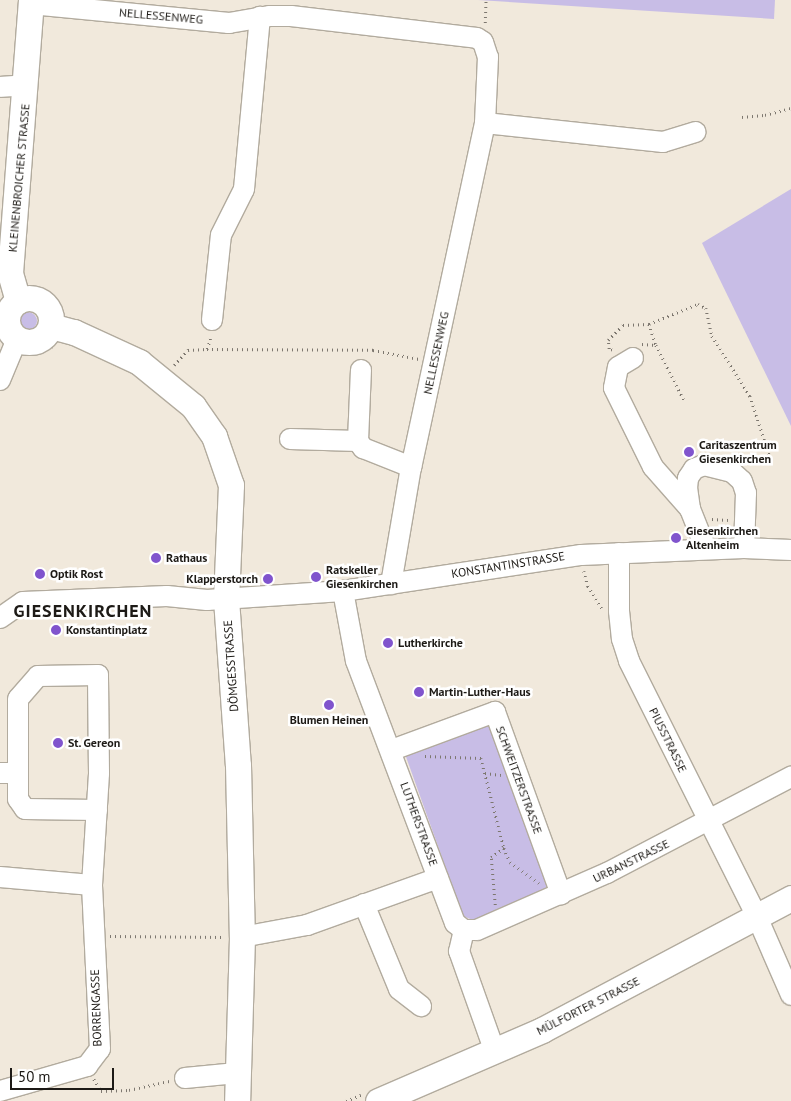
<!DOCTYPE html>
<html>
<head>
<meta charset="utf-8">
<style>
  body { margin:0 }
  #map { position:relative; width:791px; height:1101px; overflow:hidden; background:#f1e9dc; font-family:"PT Sans",sans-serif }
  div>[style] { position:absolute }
  .green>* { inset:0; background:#c8bde6 }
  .round { border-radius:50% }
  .path>* { height:2.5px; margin-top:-1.25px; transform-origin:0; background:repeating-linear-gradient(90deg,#7d776f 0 1px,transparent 0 5px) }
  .roads { filter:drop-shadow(1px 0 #b2ab9e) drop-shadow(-1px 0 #b2ab9e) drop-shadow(0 1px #b2ab9e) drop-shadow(0 -1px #b2ab9e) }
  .minor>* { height:20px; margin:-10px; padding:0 10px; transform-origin:10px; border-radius:10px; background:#fff }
  .major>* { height:25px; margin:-12.5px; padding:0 12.5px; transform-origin:12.5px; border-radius:12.5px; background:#fff }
  .major>.ring { margin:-12.5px; padding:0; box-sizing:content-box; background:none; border:25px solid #fff; border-radius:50% }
  .dots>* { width:14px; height:14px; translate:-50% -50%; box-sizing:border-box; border:2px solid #fff; border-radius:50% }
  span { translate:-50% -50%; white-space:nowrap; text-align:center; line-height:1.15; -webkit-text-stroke:5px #fff; paint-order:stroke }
  .street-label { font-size:12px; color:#1d1a16 }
  .poi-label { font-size:12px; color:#1d1a16; font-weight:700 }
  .left { translate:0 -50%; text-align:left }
  .right { translate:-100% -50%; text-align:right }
  .district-label { font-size:18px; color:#1d1a16; font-weight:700; letter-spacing:1px }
  .scale { position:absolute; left:10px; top:1068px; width:104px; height:22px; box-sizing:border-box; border:2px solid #1d1a16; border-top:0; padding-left:6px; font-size:15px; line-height:18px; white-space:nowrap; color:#1d1a16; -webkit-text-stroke:4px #fff; paint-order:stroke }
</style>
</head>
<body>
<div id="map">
  <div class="green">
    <i style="clip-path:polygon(478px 0,775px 0,774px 19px)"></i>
    <i style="clip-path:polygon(791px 189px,791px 426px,702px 243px)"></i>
    <i class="round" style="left:19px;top:312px;width:18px;height:18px"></i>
    <i style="clip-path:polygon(481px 722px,493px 725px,548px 885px,541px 893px,475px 921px,463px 916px,405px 754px)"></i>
  </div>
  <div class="path">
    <i style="left:485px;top:23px;width:23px;rotate:-88deg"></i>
    <i style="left:742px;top:117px;width:23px;rotate:-5deg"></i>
    <i style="left:765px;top:115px;width:27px;rotate:-15deg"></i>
    <i style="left:33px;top:286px;width:20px;rotate:24deg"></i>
    <i style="left:51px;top:294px;width:19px;rotate:58deg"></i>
    <i style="left:0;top:322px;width:7px"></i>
    <i style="left:649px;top:324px;width:22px;rotate:72deg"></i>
    <i style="left:642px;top:344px;width:14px;rotate:4deg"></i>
    <i style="left:656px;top:345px;width:62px;rotate:63deg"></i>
    <i style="left:207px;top:349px;width:14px;rotate:-73deg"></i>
    <i style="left:612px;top:350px;width:3px;rotate:-162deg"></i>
    <i style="left:609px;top:349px;width:9px;rotate:-96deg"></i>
    <i style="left:608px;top:340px;width:21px;rotate:-45deg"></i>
    <i style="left:623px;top:325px;width:26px;rotate:-2deg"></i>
    <i style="left:649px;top:324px;width:53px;rotate:-22.2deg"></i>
    <i style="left:698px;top:304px;width:9px;rotate:27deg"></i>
    <i style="left:706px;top:308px;width:29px;rotate:78deg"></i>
    <i style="left:712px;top:336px;width:71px;rotate:57.7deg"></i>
    <i style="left:750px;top:396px;width:64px;rotate:71.8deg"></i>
    <i style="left:28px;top:354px;width:26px;rotate:-18deg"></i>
    <i style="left:174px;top:365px;width:21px;rotate:-47deg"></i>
    <i style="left:188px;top:350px;width:19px;rotate:-3deg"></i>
    <i style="left:207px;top:349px;width:166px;rotate:0.3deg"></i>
    <i style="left:373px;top:350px;width:47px;rotate:11.1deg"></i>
    <i style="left:712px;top:519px;width:16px;rotate:4deg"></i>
    <i style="left:584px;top:571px;width:16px;rotate:75deg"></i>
    <i style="left:588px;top:586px;width:26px;rotate:58deg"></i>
    <i style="left:425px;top:756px;width:56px;rotate:2deg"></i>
    <i style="left:481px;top:758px;width:93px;rotate:75.7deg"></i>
    <i style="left:504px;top:848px;width:15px;rotate:67deg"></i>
    <i style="left:510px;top:862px;width:36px;rotate:36deg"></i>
    <i style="left:485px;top:773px;width:16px;rotate:7deg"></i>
    <i style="left:495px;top:905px;width:48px;rotate:-94.8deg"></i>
    <i style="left:491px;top:857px;width:16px;rotate:-35deg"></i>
    <i style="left:110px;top:936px;width:115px;rotate:0.5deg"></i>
    <i style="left:94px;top:1079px;width:14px;rotate:60deg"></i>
    <i style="left:101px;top:1091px;width:28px;rotate:-2deg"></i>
    <i style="left:129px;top:1090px;width:41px;rotate:-12.7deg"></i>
    <i style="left:346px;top:1101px;width:16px;rotate:-22deg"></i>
  </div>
  <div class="roads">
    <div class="minor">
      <i style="left:31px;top:4px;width:199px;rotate:5.5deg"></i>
      <i style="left:229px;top:23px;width:42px;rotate:-9.7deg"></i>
      <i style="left:270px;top:16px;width:21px"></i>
      <i style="left:291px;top:16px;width:187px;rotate:6.7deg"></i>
      <i style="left:477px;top:38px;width:7px;rotate:34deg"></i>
      <i style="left:483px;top:42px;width:16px;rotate:72deg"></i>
      <i style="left:488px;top:57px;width:66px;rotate:92.6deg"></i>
      <i style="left:485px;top:123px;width:352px;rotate:102.1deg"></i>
      <i style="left:411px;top:467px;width:119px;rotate:99.7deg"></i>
      <i style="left:0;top:87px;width:26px;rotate:-4deg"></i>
      <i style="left:485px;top:123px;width:179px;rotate:6.1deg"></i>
      <i style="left:663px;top:142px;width:34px;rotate:-17deg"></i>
      <i style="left:212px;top:320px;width:85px;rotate:-84deg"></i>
      <i style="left:221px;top:235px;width:51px;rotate:-63.4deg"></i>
      <i style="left:244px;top:189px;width:173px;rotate:-84.7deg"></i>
      <i style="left:633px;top:358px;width:17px;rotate:149deg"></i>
      <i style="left:618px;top:367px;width:21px;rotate:101deg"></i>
      <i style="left:614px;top:388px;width:88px;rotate:63.7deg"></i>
      <i style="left:653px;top:467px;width:56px;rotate:48.6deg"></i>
      <i style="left:0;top:380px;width:44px;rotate:-67.5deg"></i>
      <i style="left:290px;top:439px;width:68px;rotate:1.7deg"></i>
      <i style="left:358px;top:441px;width:9px;rotate:54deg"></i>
      <i style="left:363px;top:448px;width:52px;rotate:21.6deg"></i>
      <i style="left:358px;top:441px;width:71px;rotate:-87.6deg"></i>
      <i style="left:706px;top:549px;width:43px;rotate:-111.8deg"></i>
      <i style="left:690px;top:509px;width:21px;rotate:-98deg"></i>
      <i style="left:687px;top:488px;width:10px;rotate:-84deg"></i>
      <i style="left:688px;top:478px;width:11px;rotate:-56deg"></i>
      <i style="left:694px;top:469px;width:11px;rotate:-22deg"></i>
      <i style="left:704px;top:465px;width:29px;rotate:14deg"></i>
      <i style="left:732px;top:472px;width:13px;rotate:42deg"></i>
      <i style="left:742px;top:481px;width:13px;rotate:72deg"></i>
      <i style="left:746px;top:493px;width:55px;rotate:92.1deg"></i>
      <i style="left:619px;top:553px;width:58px;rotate:90deg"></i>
      <i style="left:619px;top:611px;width:28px;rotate:84deg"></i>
      <i style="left:622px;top:639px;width:23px;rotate:72deg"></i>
      <i style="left:629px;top:661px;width:286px;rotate:63.4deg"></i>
      <i style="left:757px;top:917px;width:85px;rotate:66.4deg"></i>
      <i style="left:343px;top:591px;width:71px;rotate:79.5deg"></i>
      <i style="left:356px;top:661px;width:280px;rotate:69.3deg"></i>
      <i style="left:455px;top:923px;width:11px;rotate:38deg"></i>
      <i style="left:464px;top:930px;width:22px;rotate:103deg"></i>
      <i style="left:459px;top:951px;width:107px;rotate:70.4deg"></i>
      <i style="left:0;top:618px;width:28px;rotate:-35deg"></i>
      <i style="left:23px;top:602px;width:144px;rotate:-2.4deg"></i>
      <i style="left:167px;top:596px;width:40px;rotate:5.7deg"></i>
      <i style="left:207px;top:600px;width:136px;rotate:-3.8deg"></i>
      <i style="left:343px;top:591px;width:241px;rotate:-8.6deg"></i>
      <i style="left:581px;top:555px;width:163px;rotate:-2.5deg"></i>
      <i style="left:744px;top:548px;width:47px;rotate:2.4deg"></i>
      <i style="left:392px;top:750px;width:110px;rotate:-20.3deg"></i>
      <i style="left:495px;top:712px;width:194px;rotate:70.1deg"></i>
      <i style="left:0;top:773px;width:18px"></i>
      <i style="left:18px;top:773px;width:26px;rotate:90deg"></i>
      <i style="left:18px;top:799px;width:12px;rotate:55deg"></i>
      <i style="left:25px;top:809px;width:72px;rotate:0.8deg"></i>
      <i style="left:0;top:877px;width:92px;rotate:5deg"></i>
      <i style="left:364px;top:904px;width:92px;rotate:67.6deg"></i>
      <i style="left:399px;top:989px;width:28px;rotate:38deg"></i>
      <i style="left:464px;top:930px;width:13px"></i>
      <i style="left:477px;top:930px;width:142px;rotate:-23.7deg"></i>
      <i style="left:607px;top:873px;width:208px;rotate:-27.6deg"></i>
      <i style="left:242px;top:937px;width:66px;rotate:-10.5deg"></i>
      <i style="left:307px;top:925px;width:139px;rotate:-19.7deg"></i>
      <i style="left:185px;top:1078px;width:52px;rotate:-5.5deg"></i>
      <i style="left:0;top:1091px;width:91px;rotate:-16deg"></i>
      <i style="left:87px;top:1066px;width:21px;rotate:-53deg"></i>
      <i style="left:100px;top:1049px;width:164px;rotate:-92.8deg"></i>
      <i style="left:92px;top:885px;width:112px;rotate:-86.4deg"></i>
      <i style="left:99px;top:773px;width:98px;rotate:-90.6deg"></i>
      <i style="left:98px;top:675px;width:60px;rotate:179deg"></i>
      <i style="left:38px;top:676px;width:30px;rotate:131deg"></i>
      <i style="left:18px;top:699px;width:74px;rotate:90deg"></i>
    </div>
    <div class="major">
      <i class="ring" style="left:7px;top:298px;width:19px;height:19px"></i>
      <i style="left:18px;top:301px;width:29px;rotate:-106deg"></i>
      <i style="left:10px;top:273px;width:274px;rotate:-85.6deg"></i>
      <i style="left:51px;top:326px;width:24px;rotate:15deg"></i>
      <i style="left:74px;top:332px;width:72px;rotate:24.8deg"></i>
      <i style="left:139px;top:362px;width:70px;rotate:39.2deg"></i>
      <i style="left:193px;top:406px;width:37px;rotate:55deg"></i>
      <i style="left:214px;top:436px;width:52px;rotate:70.9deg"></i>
      <i style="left:231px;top:485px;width:114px;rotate:92.5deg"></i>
      <i style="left:226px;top:599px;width:166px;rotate:85.9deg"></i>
      <i style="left:238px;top:765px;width:172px;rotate:88.7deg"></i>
      <i style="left:242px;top:937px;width:164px;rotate:91.7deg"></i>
      <i style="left:378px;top:1101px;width:179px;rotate:-23.4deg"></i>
      <i style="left:542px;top:1030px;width:282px;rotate:-27.9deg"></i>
    </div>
  </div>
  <div class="dots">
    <i style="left:689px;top:452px;background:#8054cd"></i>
    <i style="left:676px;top:538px;background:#8054cd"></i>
    <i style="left:156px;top:558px;background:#8054cd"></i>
    <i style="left:40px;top:574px;background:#8054cd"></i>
    <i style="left:316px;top:577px;background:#8054cd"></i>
    <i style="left:268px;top:579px;background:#8054cd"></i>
    <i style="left:56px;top:630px;background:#8054cd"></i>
    <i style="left:388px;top:643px;background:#8054cd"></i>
    <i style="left:419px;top:692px;background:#8054cd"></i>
    <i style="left:329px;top:705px;background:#8054cd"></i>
    <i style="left:58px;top:743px;background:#8054cd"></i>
  </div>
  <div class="street-label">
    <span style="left:161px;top:16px;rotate:5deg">NELLESSENWEG</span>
    <span style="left:19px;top:178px;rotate:-85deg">KLEINENBROICHER STRASSE</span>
    <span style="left:436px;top:353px;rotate:-78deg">NELLESSENWEG</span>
    <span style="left:508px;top:565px;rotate:-9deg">KONSTANTINSTRASSE</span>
    <span style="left:231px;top:666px;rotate:-94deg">DÖMGESSTRASSE</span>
    <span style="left:668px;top:740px;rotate:64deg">PIUSSTRASSE</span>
    <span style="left:519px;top:780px;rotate:70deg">SCHWEITZERSTRASSE</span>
    <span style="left:419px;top:824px;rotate:70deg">LUTHERSTRASSE</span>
    <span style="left:631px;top:861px;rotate:-26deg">URBANSTRASSE</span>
    <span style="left:588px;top:1006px;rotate:-27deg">MÜLFORTER STRASSE</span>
    <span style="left:96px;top:1008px;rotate:-92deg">BORRENGASSE</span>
  </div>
  <div class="poi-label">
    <span class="left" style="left:699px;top:452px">Caritaszentrum<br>Giesenkirchen</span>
    <span class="left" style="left:686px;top:538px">Giesenkirchen<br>Altenheim</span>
    <span class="left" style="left:166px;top:558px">Rathaus</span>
    <span class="left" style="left:326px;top:577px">Ratskeller<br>Giesenkirchen</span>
    <span class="left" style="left:50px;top:574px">Optik Rost</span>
    <span class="right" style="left:258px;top:579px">Klapperstorch</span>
    <span class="left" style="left:66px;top:630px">Konstantinplatz</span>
    <span class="left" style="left:398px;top:643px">Lutherkirche</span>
    <span class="left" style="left:429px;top:692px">Martin-Luther-Haus</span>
    <span style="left:329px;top:720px">Blumen Heinen</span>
    <span class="left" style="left:68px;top:743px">St. Gereon</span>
  </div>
  <div class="district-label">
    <span style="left:83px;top:611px">GIESENKIRCHEN</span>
  </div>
  <div class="scale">50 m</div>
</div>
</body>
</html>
